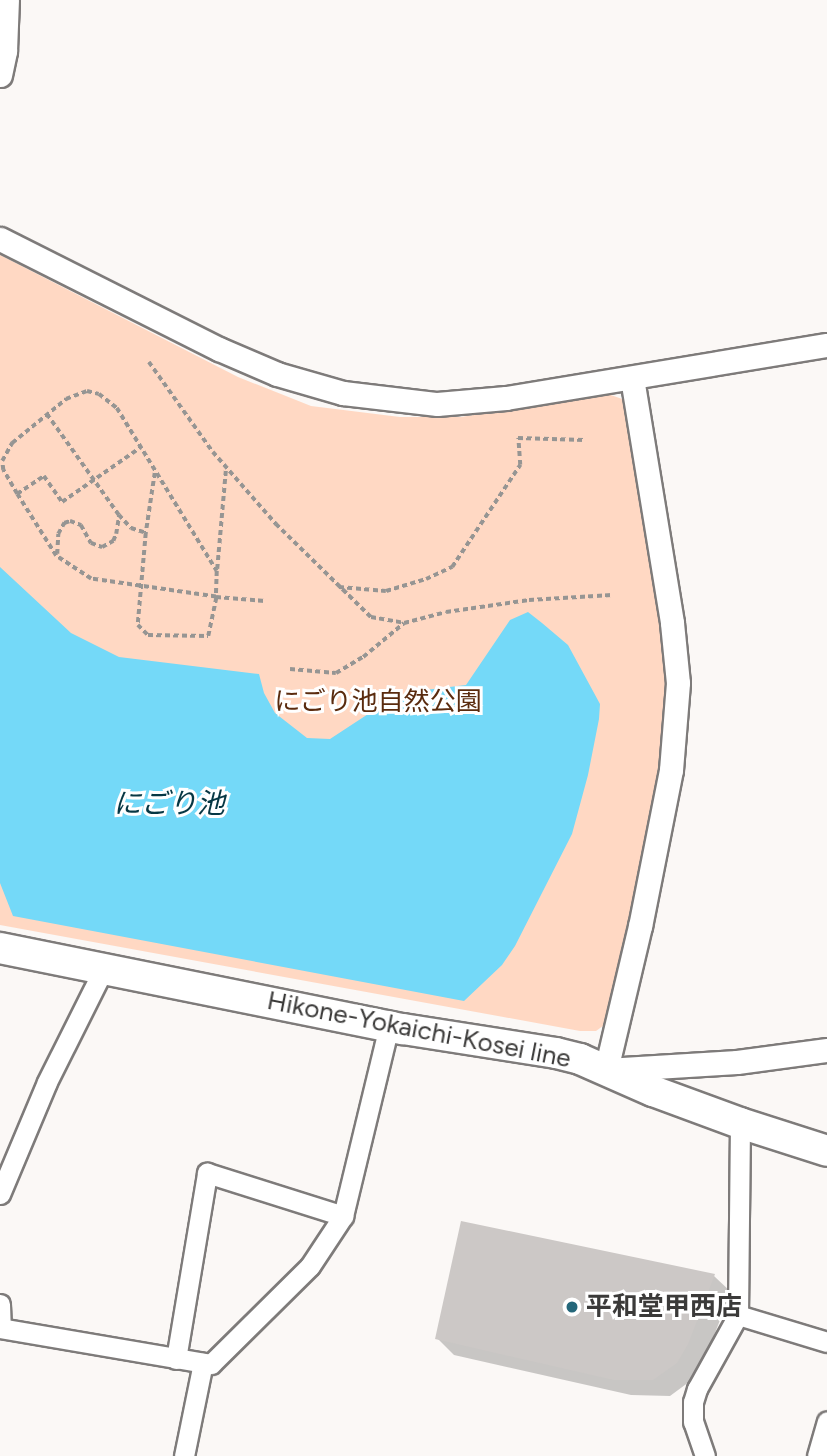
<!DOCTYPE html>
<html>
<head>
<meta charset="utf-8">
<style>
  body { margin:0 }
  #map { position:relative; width:827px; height:1456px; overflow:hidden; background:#fbf8f6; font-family:Figtree,"Noto Sans JP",sans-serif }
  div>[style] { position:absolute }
  .green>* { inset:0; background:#ffd8c3 }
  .water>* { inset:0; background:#74d9f8 }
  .shadow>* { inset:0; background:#0003 }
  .building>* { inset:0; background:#ccc8c6 }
  .path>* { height:3.5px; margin-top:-1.75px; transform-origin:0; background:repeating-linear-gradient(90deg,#969593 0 5px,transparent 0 8.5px) }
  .roads { filter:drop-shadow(2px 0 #7e7b7a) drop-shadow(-2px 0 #7e7b7a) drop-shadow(0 2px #7e7b7a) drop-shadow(0 -2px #7e7b7a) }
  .minor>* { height:19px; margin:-9.5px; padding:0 9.5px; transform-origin:9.5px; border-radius:9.5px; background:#fff }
  .tertiary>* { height:23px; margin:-11.5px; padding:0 11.5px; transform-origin:11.5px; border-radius:11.5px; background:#fff }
  .primary>* { height:30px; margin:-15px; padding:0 15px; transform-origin:15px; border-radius:15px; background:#fff }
  .dots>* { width:19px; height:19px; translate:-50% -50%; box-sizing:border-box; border:4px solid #fff; border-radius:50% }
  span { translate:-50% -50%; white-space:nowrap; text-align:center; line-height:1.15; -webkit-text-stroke:6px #fff; paint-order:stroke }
  .park-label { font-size:26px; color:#5a2b0e }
  .street-label { font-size:26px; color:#3b3a39 }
  .poi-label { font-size:26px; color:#3b3a39; font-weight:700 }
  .left { translate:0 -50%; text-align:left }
  .water-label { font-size:28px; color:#063744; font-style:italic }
</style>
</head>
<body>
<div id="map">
  <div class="green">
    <i style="clip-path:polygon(0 255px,238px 377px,311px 406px,400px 417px,461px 417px,608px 394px,625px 400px,666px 665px,667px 710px,663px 752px,622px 970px,607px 1023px,596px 1031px,580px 1031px,0 925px)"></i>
  </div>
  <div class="water">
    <i style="clip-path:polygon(0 567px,71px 633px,119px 657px,259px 674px,264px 693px,275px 713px,307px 738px,330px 739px,388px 701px,425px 690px,466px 685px,510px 620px,528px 612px,542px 623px,568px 645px,600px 704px,599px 719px,588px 775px,572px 834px,515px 946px,502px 965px,464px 1001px,13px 916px,0 883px)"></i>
  </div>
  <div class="shadow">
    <i style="clip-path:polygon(714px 1276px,731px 1292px,704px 1361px,693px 1379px,670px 1396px,631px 1395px,454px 1355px,437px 1338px)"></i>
  </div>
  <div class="building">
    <i style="clip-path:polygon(461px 1221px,715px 1274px,688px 1344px,677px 1363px,653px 1380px,614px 1380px,435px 1339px)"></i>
  </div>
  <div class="path">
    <i style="left:149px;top:362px;width:110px;rotate:54.6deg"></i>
    <i style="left:213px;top:452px;width:96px;rotate:48.8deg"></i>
    <i style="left:276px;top:524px;width:133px;rotate:44.4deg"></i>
    <i style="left:371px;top:617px;width:34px;rotate:10deg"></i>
    <i style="left:404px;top:623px;width:43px;rotate:-14.7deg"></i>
    <i style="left:446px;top:612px;width:84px;rotate:-8.2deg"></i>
    <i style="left:529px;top:600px;width:83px;rotate:-3.4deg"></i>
    <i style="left:87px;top:391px;width:12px;rotate:14deg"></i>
    <i style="left:99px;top:394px;width:23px;rotate:38deg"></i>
    <i style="left:117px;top:408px;width:191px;rotate:58.5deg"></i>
    <i style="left:217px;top:571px;width:26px;rotate:92deg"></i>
    <i style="left:216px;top:597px;width:126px;rotate:-171.8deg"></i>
    <i style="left:91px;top:579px;width:42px;rotate:-146.7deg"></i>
    <i style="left:56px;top:556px;width:73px;rotate:-122.2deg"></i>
    <i style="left:17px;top:494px;width:28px;rotate:-120deg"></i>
    <i style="left:3px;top:470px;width:9px;rotate:-96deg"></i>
    <i style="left:2px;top:461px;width:21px;rotate:-61deg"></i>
    <i style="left:12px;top:443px;width:70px;rotate:-39.2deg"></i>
    <i style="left:66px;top:399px;width:22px;rotate:-21deg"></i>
    <i style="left:47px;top:414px;width:124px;rotate:54.5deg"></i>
    <i style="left:119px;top:515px;width:18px;rotate:47deg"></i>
    <i style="left:131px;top:528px;width:16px;rotate:18deg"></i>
    <i style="left:155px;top:473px;width:61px;rotate:98.5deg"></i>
    <i style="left:146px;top:533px;width:92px;rotate:95deg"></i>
    <i style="left:138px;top:625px;width:14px;rotate:45deg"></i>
    <i style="left:148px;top:635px;width:60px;rotate:1deg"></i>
    <i style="left:208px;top:636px;width:40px;rotate:-78deg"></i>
    <i style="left:216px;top:597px;width:49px;rotate:4.7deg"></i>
    <i style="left:17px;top:494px;width:32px;rotate:-34deg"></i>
    <i style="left:44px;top:476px;width:32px;rotate:55deg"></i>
    <i style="left:62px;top:502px;width:96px;rotate:-34.8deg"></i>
    <i style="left:57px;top:554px;width:20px;rotate:-87deg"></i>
    <i style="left:58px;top:534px;width:13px;rotate:-61deg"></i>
    <i style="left:64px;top:523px;width:6px;rotate:-18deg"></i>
    <i style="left:70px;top:521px;width:12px;rotate:20deg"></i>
    <i style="left:81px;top:525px;width:21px;rotate:61deg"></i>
    <i style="left:91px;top:543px;width:12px;rotate:20deg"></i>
    <i style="left:102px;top:547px;width:13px;rotate:-29deg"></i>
    <i style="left:113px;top:541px;width:8px;rotate:-67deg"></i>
    <i style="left:116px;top:534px;width:19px;rotate:-81deg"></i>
    <i style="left:217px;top:569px;width:103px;rotate:-85deg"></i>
    <i style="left:339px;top:587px;width:47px;rotate:4.9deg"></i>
    <i style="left:386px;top:591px;width:42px;rotate:-16.7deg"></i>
    <i style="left:426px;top:579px;width:29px;rotate:-25deg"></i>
    <i style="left:452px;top:567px;width:123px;rotate:-56.3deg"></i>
    <i style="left:520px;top:465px;width:27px;rotate:-94deg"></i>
    <i style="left:518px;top:438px;width:66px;rotate:1.7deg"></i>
    <i style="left:290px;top:669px;width:46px;rotate:5deg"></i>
    <i style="left:336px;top:673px;width:31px;rotate:-31deg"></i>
    <i style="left:363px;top:657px;width:53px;rotate:-39.7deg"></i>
  </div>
  <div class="roads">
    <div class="minor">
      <i style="left:0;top:1194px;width:121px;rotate:-67.2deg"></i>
      <i style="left:47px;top:1082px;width:127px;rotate:-63.4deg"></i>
      <i style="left:0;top:1304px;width:24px;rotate:88deg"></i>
      <i style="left:738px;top:1315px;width:93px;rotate:16.9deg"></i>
      <i style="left:0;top:1328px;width:214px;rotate:9.7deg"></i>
      <i style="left:211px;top:1364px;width:139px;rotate:-44.7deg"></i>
      <i style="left:310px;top:1266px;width:60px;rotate:-56.6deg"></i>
      <i style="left:343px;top:1216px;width:195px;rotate:-76.4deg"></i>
      <i style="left:176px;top:1359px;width:189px;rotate:-80.5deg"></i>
      <i style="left:207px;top:1173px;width:143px;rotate:17.5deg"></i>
      <i style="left:184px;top:1456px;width:95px;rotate:-78.5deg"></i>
      <i style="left:705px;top:1456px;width:36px;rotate:-109deg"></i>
      <i style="left:693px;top:1422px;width:20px;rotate:-90deg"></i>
      <i style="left:693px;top:1402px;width:14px;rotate:-73deg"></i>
      <i style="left:697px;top:1389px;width:85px;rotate:-61deg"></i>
      <i style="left:738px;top:1315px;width:192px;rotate:-89.4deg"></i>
      <i style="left:817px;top:1456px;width:36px;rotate:-74deg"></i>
    </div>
    <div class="tertiary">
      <i style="left:0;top:75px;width:25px;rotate:-78deg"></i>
      <i style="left:5px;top:51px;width:51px;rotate:-87.8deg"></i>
      <i style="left:0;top:239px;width:245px;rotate:26.7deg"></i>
      <i style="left:219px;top:349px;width:63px;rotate:23.3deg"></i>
      <i style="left:277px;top:374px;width:69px;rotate:16.1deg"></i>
      <i style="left:343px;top:393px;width:95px;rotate:6.7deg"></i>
      <i style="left:437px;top:404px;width:69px;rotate:-5deg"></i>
      <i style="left:506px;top:398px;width:325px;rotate:-9.4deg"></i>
      <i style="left:632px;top:378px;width:248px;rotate:80.7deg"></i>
      <i style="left:672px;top:623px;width:60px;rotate:84.3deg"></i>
      <i style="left:678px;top:683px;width:87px;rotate:94.6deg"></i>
      <i style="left:671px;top:770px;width:159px;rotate:101.2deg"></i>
      <i style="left:640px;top:926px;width:148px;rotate:103.3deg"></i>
      <i style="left:606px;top:1070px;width:131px;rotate:-3.5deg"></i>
      <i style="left:737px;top:1062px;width:91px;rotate:-7.6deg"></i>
    </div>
    <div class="primary">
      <i style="left:0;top:948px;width:411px;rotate:11.4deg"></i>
      <i style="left:403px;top:1029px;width:155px;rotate:8.9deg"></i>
      <i style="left:556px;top:1053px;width:25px;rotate:14deg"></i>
      <i style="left:580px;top:1059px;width:80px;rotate:23.7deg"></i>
      <i style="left:653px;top:1091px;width:93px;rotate:20.2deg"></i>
      <i style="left:740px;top:1123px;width:91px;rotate:17.8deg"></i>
    </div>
  </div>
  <div class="dots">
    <i style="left:572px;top:1307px;background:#24677a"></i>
  </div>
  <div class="park-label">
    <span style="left:378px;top:702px">にごり池自然公園</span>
  </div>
  <div class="street-label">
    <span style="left:419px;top:1030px;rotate:11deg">Hikone-Yokaichi-Kosei line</span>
  </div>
  <div class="poi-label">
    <span class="left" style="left:586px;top:1307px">平和堂甲西店</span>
  </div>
  <div class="water-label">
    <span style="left:169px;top:803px">にごり池</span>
  </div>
</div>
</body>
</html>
